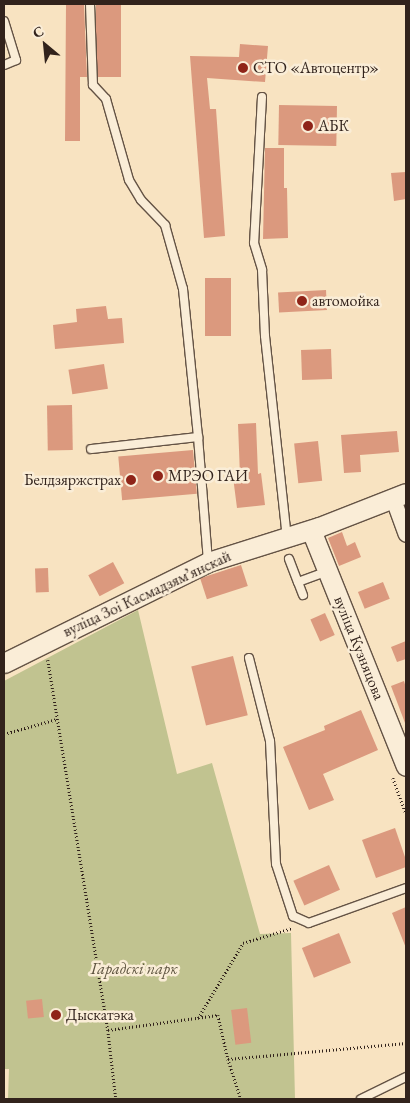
<!DOCTYPE html>
<html>
<head>
<meta charset="utf-8">
<style>
  body { margin:0 }
  #map { position:relative; width:410px; height:1103px; overflow:hidden; background:#f8e3c1; font-family:"EB Garamond",serif }
  div>[style] { position:absolute }
  .green>* { inset:0; background:#c1c390 }
  .building>* { inset:0; background:#db997e; transform-origin:0 0 }
  .path>* { height:2.5px; margin-top:-1.25px; transform-origin:0; background:repeating-linear-gradient(90deg,#32231c 0 1px,transparent 0 3.5px) }
  .roads { filter:drop-shadow(1px 0 #645345) drop-shadow(-1px 0 #645345) drop-shadow(0 1px #645345) drop-shadow(0 -1px #645345) }
  .service>* { height:8px; margin:-4px; padding:0 4px; transform-origin:4px; border-radius:4px; background:#faedd7 }
  .minor>* { height:15px; margin:-7.5px; padding:0 7.5px; transform-origin:7.5px; border-radius:7.5px; background:#faedd7 }
  .tertiary>* { height:19px; margin:-9.5px; padding:0 9.5px; transform-origin:9.5px; border-radius:9.5px; background:#faedd7 }
  .dots>* { width:14px; height:14px; translate:-50% -50%; box-sizing:border-box; border:2px solid #faedd7; border-radius:50% }
  span { translate:-50% -50%; white-space:nowrap; text-align:center; line-height:1.15; -webkit-text-stroke:5px #faedd7; paint-order:stroke }
  .poi-label { font-size:16px; color:#32231c }
  .left { translate:0 -50%; text-align:left }
  .right { translate:-100% -50%; text-align:right }
  .street-label { font-size:16px; color:#32231c }
  .park-label { font-size:16px; color:#5d533f; font-style:italic }
  .frame { position:absolute; inset:0; border:5px solid #32231c; pointer-events:none }
  .north { position:absolute; left:20px; top:20px; width:50px; height:50px; -webkit-text-stroke:4px #faedd7; paint-order:stroke; rotate:332deg; font-size:14px; font-weight:700; line-height:20px; text-align:center; color:#32231c }
  .north::after { content:''; display:block; margin:auto; width:18px; height:22px; background:#32231c; clip-path:polygon(50% 0,100% 100%,50% 72%,0 100%) }
</style>
</head>
<body>
<div id="map">
  <div class="green">
    <i style="clip-path:polygon(138px 610px,177px 774px,212px 763px,260px 934px,291px 933px,295px 1099px,8px 1099px,9px 1069px,4px 1069px,4px 681px)"></i>
  </div>
  <div class="building">
    <i style="clip-path:polygon(66px 4px,84px 4px,87px 77px,80px 77px,80px 141px,65px 141px)"></i>
    <i style="left:96px;top:4px;width:25px;height:73px"></i>
    <i style="clip-path:polygon(240px 44px,268px 46px,265px 82px,207px 78px,210px 109px,216px 109px,225px 236px,204px 238px,190px 56px,239px 57px)"></i>
    <i style="left:279px;top:105px;width:58px;height:40px;rotate:1deg"></i>
    <i style="clip-path:polygon(265px 148px,284px 148px,284px 188px,287px 188px,288px 238px,263px 239px)"></i>
    <i style="clip-path:polygon(406px 172px,406px 199px,394px 201px,391px 173px)"></i>
    <i style="left:205px;top:278px;width:26px;height:58px"></i>
    <i style="left:326px;top:290px;width:20px;height:48px;rotate:87deg"></i>
    <i style="clip-path:polygon(106px 306px,108px 319px,122px 318px,124px 343px,55px 349px,53px 325px,77px 322px,76px 309px)"></i>
    <i style="left:331px;top:349px;width:30px;height:30px;rotate:88deg"></i>
    <i style="left:104px;top:364px;width:25px;height:36px;rotate:81deg"></i>
    <i style="left:72px;top:405px;width:45px;height:25px;rotate:89deg"></i>
    <i style="clip-path:polygon(256px 423px,258px 474px,261px 473px,265px 505px,237px 508px,233px 477px,240px 476px,238px 424px)"></i>
    <i style="clip-path:polygon(397px 431px,399px 452px,360px 455px,361px 472px,344px 473px,341px 435px)"></i>
    <i style="left:318px;top:441px;width:40px;height:24px;rotate:84deg"></i>
    <i style="left:193px;top:450px;width:44px;height:75px;rotate:85deg"></i>
    <i style="clip-path:polygon(342px 532px,347px 546px,355px 542px,361px 557px,339px 566px,328px 538px)"></i>
    <i style="left:113px;top:562px;width:24px;height:28px;rotate:62deg"></i>
    <i style="left:241px;top:565px;width:22px;height:43px;rotate:72deg"></i>
    <i style="left:48px;top:568px;width:24px;height:13px;rotate:88deg"></i>
    <i style="left:383px;top:582px;width:18px;height:27px;rotate:68deg"></i>
    <i style="left:325px;top:613px;width:24px;height:16px;rotate:66deg"></i>
    <i style="clip-path:polygon(406px 641px,406px 659px,397px 662px,391px 647px)"></i>
    <i style="left:233px;top:656px;width:61px;height:43px;rotate:76deg"></i>
    <i style="clip-path:polygon(404px 681px,406px 688px,405px 723px,391px 686px)"></i>
    <i style="clip-path:polygon(361px 710px,378px 750px,323px 774px,334px 800px,309px 810px,283px 747px,325px 730px,324px 726px)"></i>
    <i style="clip-path:polygon(395px 828px,406px 860px,406px 867px,376px 878px,362px 840px)"></i>
    <i style="left:329px;top:865px;width:27px;height:39px;rotate:66deg"></i>
    <i style="clip-path:polygon(406px 907px,406px 948px,392px 913px)"></i>
    <i style="left:339px;top:933px;width:32px;height:40px;rotate:68deg"></i>
    <i style="left:42px;top:999px;width:18px;height:16px;rotate:84deg"></i>
    <i style="left:247px;top:1008px;width:35px;height:16px;rotate:83deg"></i>
  </div>
  <div class="path">
    <i style="left:48px;top:660px;width:375px;rotate:80.8deg"></i>
    <i style="left:108px;top:1030px;width:69px;rotate:83.4deg"></i>
    <i style="left:4px;top:734px;width:55px;rotate:-15.8deg"></i>
    <i style="left:393px;top:778px;width:38px;rotate:70deg"></i>
    <i style="left:198px;top:1018px;width:87px;rotate:-59deg"></i>
    <i style="left:243px;top:943px;width:51px;rotate:-17deg"></i>
    <i style="left:108px;top:1030px;width:111px;rotate:-7.8deg"></i>
    <i style="left:218px;top:1015px;width:45px;rotate:77.2deg"></i>
    <i style="left:228px;top:1059px;width:179px;rotate:-5.1deg"></i>
    <i style="left:228px;top:1059px;width:42px;rotate:72deg"></i>
  </div>
  <div class="roads">
    <div class="service">
      <i style="left:90px;top:4px;width:81px;rotate:87.9deg"></i>
      <i style="left:93px;top:85px;width:19px;rotate:47deg"></i>
      <i style="left:106px;top:99px;width:84px;rotate:74.1deg"></i>
      <i style="left:129px;top:180px;width:23px;rotate:59deg"></i>
      <i style="left:141px;top:200px;width:35px;rotate:46deg"></i>
      <i style="left:165px;top:225px;width:66px;rotate:74.3deg"></i>
      <i style="left:183px;top:289px;width:149px;rotate:84.2deg"></i>
      <i style="left:4px;top:21px;width:41px;rotate:72.9deg"></i>
      <i style="left:16px;top:60px;width:13px;rotate:157deg"></i>
      <i style="left:262px;top:97px;width:146px;rotate:93.1deg"></i>
      <i style="left:254px;top:243px;width:28px;rotate:73deg"></i>
      <i style="left:262px;top:270px;width:66px;rotate:87.4deg"></i>
      <i style="left:265px;top:336px;width:202px;rotate:83.8deg"></i>
      <i style="left:91px;top:449px;width:108px;rotate:-6.4deg"></i>
      <i style="left:198px;top:437px;width:125px;rotate:85.4deg"></i>
      <i style="left:289px;top:559px;width:25px;rotate:69deg"></i>
      <i style="left:298px;top:582px;width:32px;rotate:-20deg"></i>
      <i style="left:298px;top:582px;width:14px;rotate:69deg"></i>
      <i style="left:249px;top:658px;width:86px;rotate:75.8deg"></i>
      <i style="left:270px;top:741px;width:123px;rotate:87.2deg"></i>
      <i style="left:276px;top:864px;width:55px;rotate:71.9deg"></i>
      <i style="left:293px;top:916px;width:17px;rotate:24deg"></i>
      <i style="left:309px;top:923px;width:103px;rotate:-19.8deg"></i>
      <i style="left:361px;top:1099px;width:50px;rotate:-26.1deg"></i>
    </div>
    <div class="minor">
      <i style="left:393px;top:499px;width:37px;rotate:70deg"></i>
    </div>
    <div class="tertiary">
      <i style="left:311px;top:530px;width:254px;rotate:68.1deg"></i>
      <i style="left:4px;top:663px;width:228px;rotate:-26.3deg"></i>
      <i style="left:208px;top:562px;width:116px;rotate:-17.5deg"></i>
      <i style="left:319px;top:527px;width:93px;rotate:-21.3deg"></i>
    </div>
  </div>
  <div class="dots">
    <i style="left:243px;top:68px;background:#8f2418"></i>
    <i style="left:308px;top:126px;background:#8f2418"></i>
    <i style="left:302px;top:301px;background:#8f2418"></i>
    <i style="left:158px;top:476px;background:#8f2418"></i>
    <i style="left:131px;top:480px;background:#8f2418"></i>
    <i style="left:56px;top:1015px;background:#8f2418"></i>
  </div>
  <div class="poi-label">
    <span class="left" style="left:253px;top:68px">СТО «Автоцентр»</span>
    <span class="left" style="left:318px;top:126px">АБК</span>
    <span class="left" style="left:312px;top:301px">автомойка</span>
    <span class="left" style="left:168px;top:476px">МРЭО ГАИ</span>
    <span class="right" style="left:121px;top:480px">Белдзяржстрах</span>
    <span class="left" style="left:66px;top:1015px">Дыскатэка</span>
  </div>
  <div class="street-label">
    <span style="left:147px;top:594px;rotate:-25deg">вуліца Зоі Касмадзямʼянскай</span>
    <span style="left:359px;top:648px;rotate:68deg">вуліца Кузняцова</span>
  </div>
  <div class="park-label">
    <span style="left:134px;top:969px">Гарадскі парк</span>
  </div>
  <div class="frame"></div>
  <div class="north">С</div>
</div>
</body>
</html>
